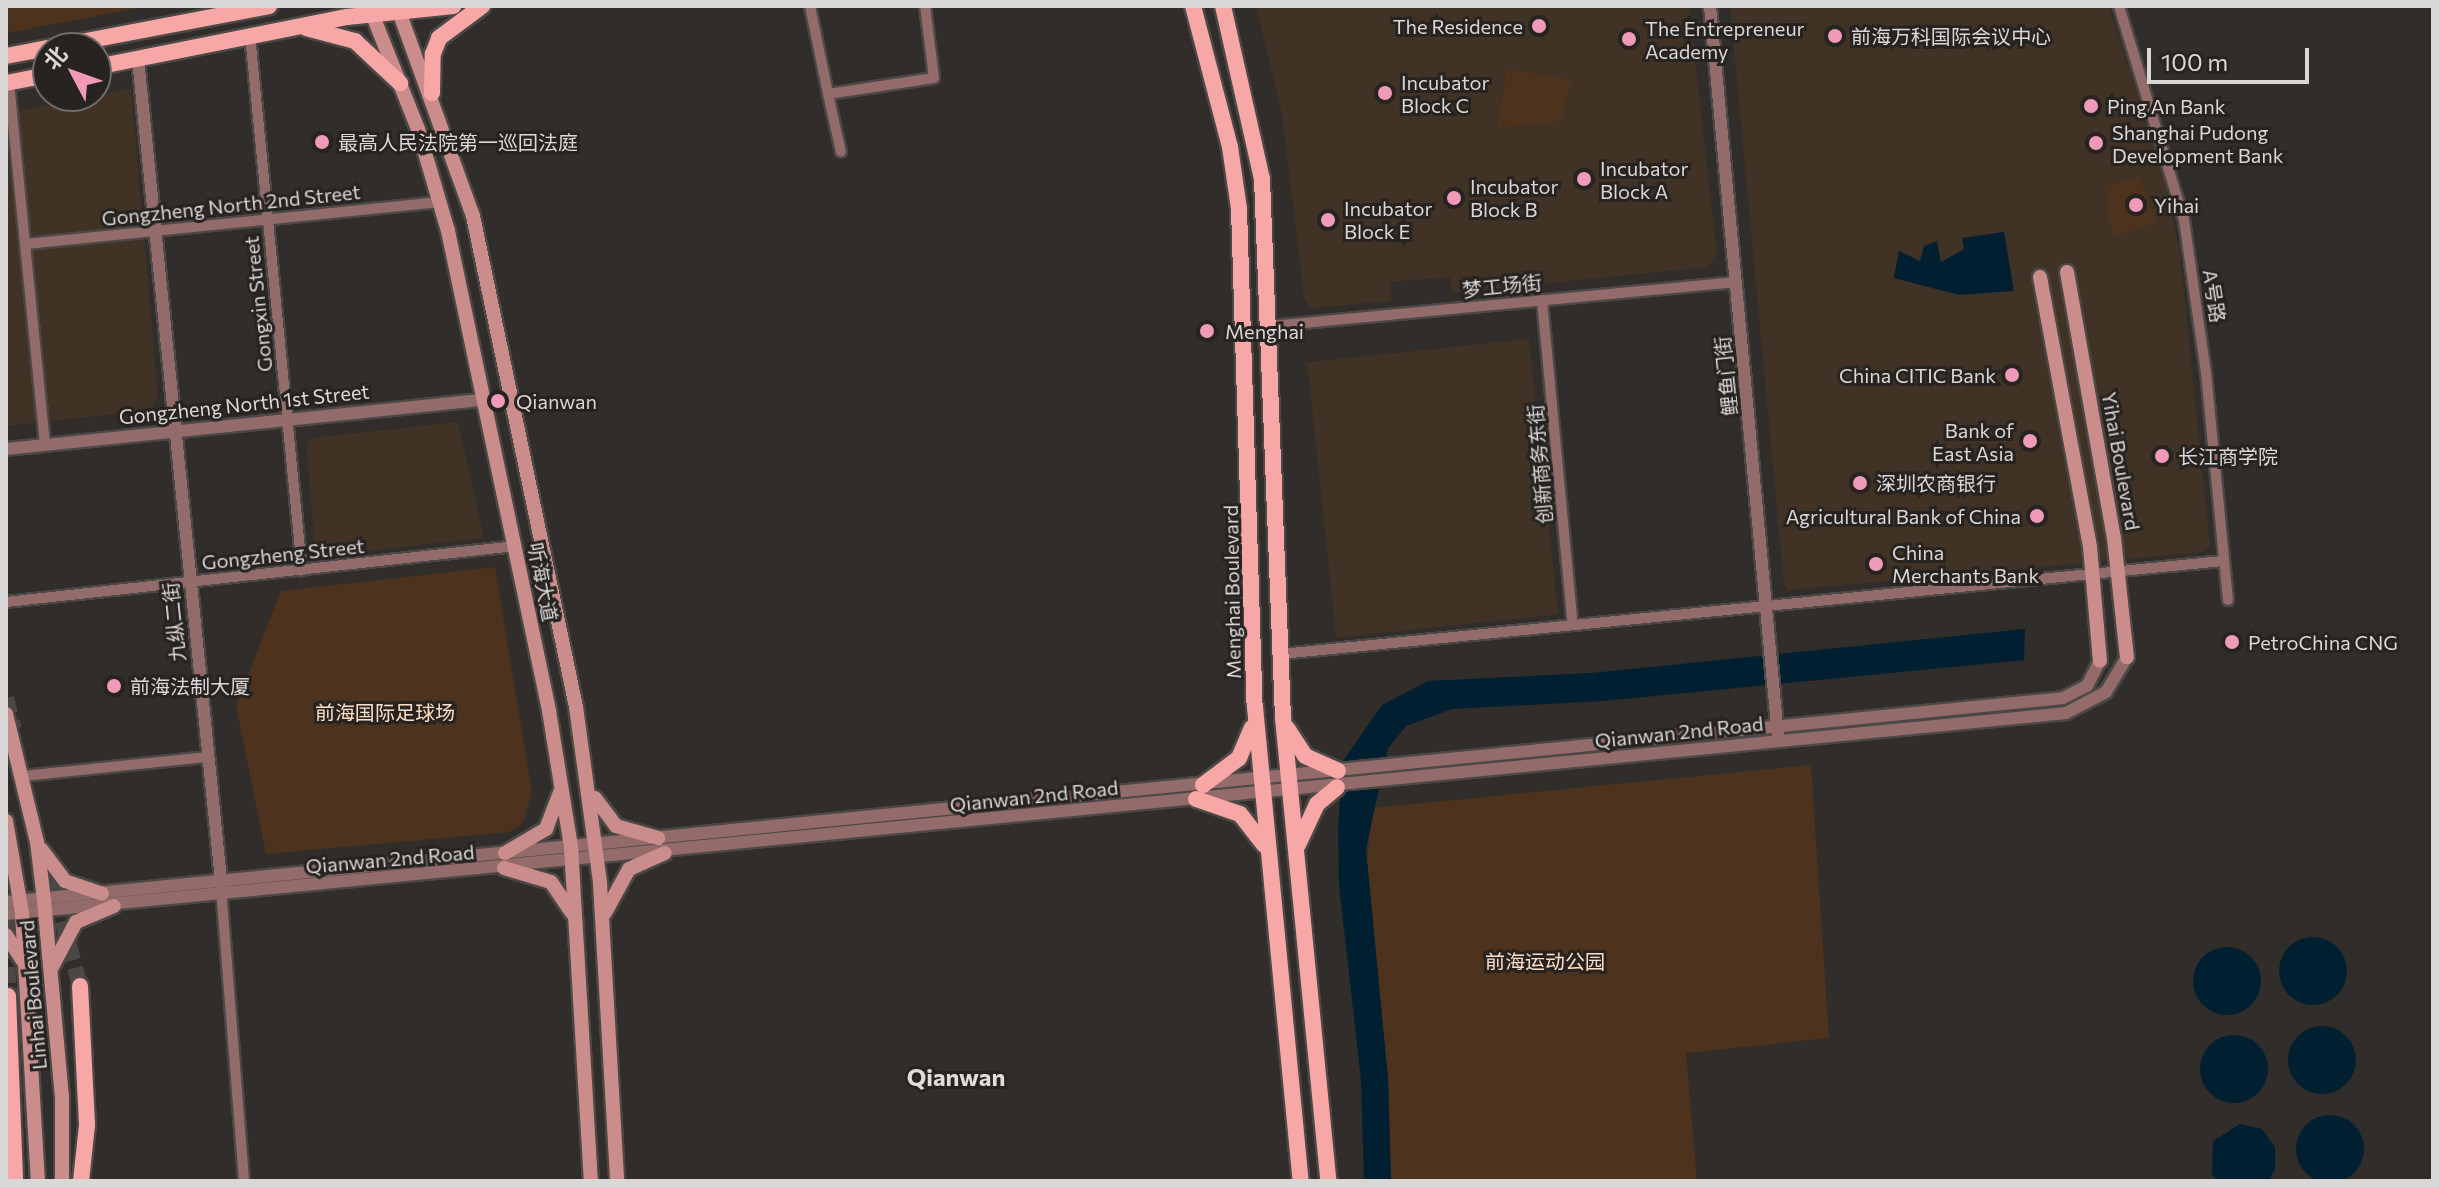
<!DOCTYPE html>
<html>
<head>
<meta charset="utf-8">
<style>
  body { margin:0 }
  #map { position:relative; width:2439px; height:1187px; overflow:hidden; background:#302d2a; font-family:Commissioner,"Noto Sans SC",sans-serif }
  div>[style] { position:absolute }
  .commercial>* { inset:0; background:#403225; transform-origin:0 0 }
  .green>* { inset:0; background:#4d331d }
  .water>* { inset:0; background:#001f31 }
  .round { border-radius:50% }
  .primary-tunnel>* { height:16px; margin-top:-8px; transform-origin:0; background:repeating-linear-gradient(90deg,#4a4744 0 16px,transparent 0 24px) }
  .roads { filter:drop-shadow(2px 0 #4b4846) drop-shadow(-2px 0 #4b4846) drop-shadow(0 2px #4b4846) drop-shadow(0 -2px #4b4846) }
  .minor>* { height:10px; margin:-5px; padding:0 5px; transform-origin:5px; border-radius:5px; background:#926b6a }
  .tertiary>* { height:12px; margin:-6px; padding:0 6px; transform-origin:6px; border-radius:6px; background:#926b6a }
  .secondary>* { height:14px; margin:-7px; padding:0 7px; transform-origin:7px; border-radius:7px; background:#cb8d8b }
  .primary>* { height:16px; margin:-8px; padding:0 8px; transform-origin:8px; border-radius:8px; background:#f7a7a5 }
  .dots>* { width:22px; height:22px; translate:-50% -50%; box-sizing:border-box; border:4px solid #262320; border-radius:50% }
  span { translate:-50% -50%; white-space:nowrap; text-align:center; line-height:1.15; -webkit-text-stroke:6px #262320; paint-order:stroke }
  .poi-label { font-size:20px; color:#dad8d6 }
  .right { translate:-100% -50%; text-align:right }
  .left { translate:0 -50%; text-align:left }
  .street-label { font-size:20px; color:#dad8d6 }
  .park-label { font-size:20px; color:#fdddc4 }
  .quarter-label { font-size:24px; color:#e1dcd8; font-weight:700 }
  .frame { position:absolute; inset:0; border:8px solid #dad8d6; pointer-events:none }
  .north { position:absolute; left:32px; top:32px; width:80px; height:80px; box-sizing:border-box; background:#262320; border:2px solid #6e6b69; border-radius:50%; rotate:311deg; font-size:22px; font-weight:700; line-height:32px; text-align:center; color:#dad8d6 }
  .north::after { content:''; display:block; margin:auto; width:28px; height:36px; background:#ef9ab8; clip-path:polygon(50% 0,100% 100%,50% 72%,0 100%) }
  .scale { position:absolute; left:2147px; top:48px; width:162px; height:36px; box-sizing:border-box; border:4px solid #dad8d6; border-top:0; padding-left:10px; font-size:24px; line-height:28px; white-space:nowrap; color:#dad8d6; -webkit-text-stroke:6px #262320; paint-order:stroke }
</style>
</head>
<body>
<div id="map">
  <div class="commercial">
    <i style="clip-path:polygon(1256px 6px,1689px 6px,1717px 254px,1707px 267px,1452px 293px,1450px 277px,1389px 282px,1391px 301px,1311px 308px,1304px 298px,1282px 114px)"></i>
    <i style="clip-path:polygon(1730px 6px,2109px 6px,2164px 179px,2180px 253px,2210px 546px,2203px 552px,1788px 590px,1784px 585px)"></i>
    <i style="clip-path:polygon(131px 89px,158px 396px,151px 410px,6px 426px,6px 113px)"></i>
    <i style="left:1529px;top:339px;width:277px;height:223px;rotate:84deg"></i>
    <i style="clip-path:polygon(458px 422px,484px 538px,321px 556px,315px 550px,306px 444px,311px 438px)"></i>
  </div>
  <div class="green">
    <i style="clip-path:polygon(6px 6px,150px 6px,6px 33px)"></i>
    <i style="clip-path:polygon(1507px 69px,1571px 79px,1562px 121px,1497px 128px)"></i>
    <i style="clip-path:polygon(2139px 177px,2156px 223px,2113px 237px,2105px 186px)"></i>
    <i style="clip-path:polygon(495px 567px,532px 793px,523px 822px,510px 832px,266px 854px,236px 706px,281px 591px)"></i>
    <i style="clip-path:polygon(1811px 765px,1829px 1038px,1686px 1053px,1697px 1181px,1391px 1181px,1388px 1078px,1366px 871px,1372px 808px)"></i>
  </div>
  <div class="water">
    <i style="clip-path:polygon(2004px 232px,2014px 291px,1959px 295px,1894px 278px,1899px 251px,1920px 261px,1924px 246px,1937px 241px,1941px 262px,1964px 249px,1962px 238px)"></i>
    <i style="clip-path:polygon(2025px 629px,2024px 660px,1603px 701px,1452px 709px,1406px 726px,1388px 748px,1366px 848px,1388px 1078px,1391px 1181px,1364px 1181px,1361px 1080px,1339px 885px,1338px 826px,1343px 761px,1382px 705px,1428px 681px,1592px 673px)"></i>
    <i class="round" style="left:2279px;top:937px;width:68px;height:68px"></i>
    <i class="round" style="left:2193px;top:947px;width:68px;height:68px"></i>
    <i class="round" style="left:2288px;top:1026px;width:68px;height:68px"></i>
    <i class="round" style="left:2200px;top:1035px;width:68px;height:68px"></i>
    <i class="round" style="left:2296px;top:1115px;width:68px;height:68px"></i>
    <i style="clip-path:polygon(2240px 1124px,2262px 1129px,2275px 1147px,2275px 1170px,2268px 1181px,2217px 1181px,2212px 1174px,2213px 1141px)"></i>
  </div>
  <div class="primary-tunnel">
    <i style="left:6px;top:698px;width:32px;rotate:76deg"></i>
    <i style="left:6px;top:847px;width:149px;rotate:89.2deg"></i>
    <i style="left:44px;top:852px;width:139px;rotate:75deg"></i>
  </div>
  <div class="roads">
    <div class="minor">
      <i style="left:810px;top:6px;width:90px;rotate:78.4deg"></i>
      <i style="left:828px;top:94px;width:107px;rotate:-8.6deg"></i>
      <i style="left:934px;top:78px;width:73px;rotate:-97.1deg"></i>
      <i style="left:2119px;top:6px;width:224px;rotate:73.1deg"></i>
      <i style="left:2184px;top:220px;width:154px;rotate:81.8deg"></i>
      <i style="left:2206px;top:372px;width:229px;rotate:84.5deg"></i>
      <i style="left:250px;top:35px;width:538px;rotate:84.45deg"></i>
      <i style="left:9px;top:83px;width:364px;rotate:84.3deg"></i>
      <i style="left:828px;top:94px;width:59px;rotate:77.4deg"></i>
      <i style="left:26px;top:244px;width:416px;rotate:-5.8deg"></i>
      <i style="left:1542px;top:300px;width:326px;rotate:84.6deg"></i>
      <i style="left:1271px;top:326px;width:468px;rotate:-5.4deg"></i>
      <i style="left:6px;top:602px;width:513px;rotate:-6.27deg"></i>
      <i style="left:1281px;top:654px;width:947px;rotate:-5.64deg"></i>
      <i style="left:23px;top:776px;width:186px;rotate:-5.9deg"></i>
      <i style="left:221px;top:888px;width:294px;rotate:85.5deg"></i>
    </div>
    <div class="tertiary">
      <i style="left:1710px;top:6px;width:733px;rotate:84.68deg"></i>
      <i style="left:138px;top:59px;width:825px;rotate:84.23deg"></i>
      <i style="left:6px;top:449px;width:483px;rotate:-5.9deg"></i>
      <i style="left:6px;top:902px;width:2067px;rotate:-5.66deg"></i>
      <i style="left:2063px;top:698px;width:27px;rotate:-27deg"></i>
      <i style="left:2087px;top:686px;width:28px;rotate:-63deg"></i>
      <i style="left:6px;top:914px;width:2070px;rotate:-5.57deg"></i>
      <i style="left:2066px;top:713px;width:45px;rotate:-27.7deg"></i>
      <i style="left:2106px;top:692px;width:41px;rotate:-59deg"></i>
    </div>
    <div class="secondary">
      <i style="left:369px;top:6px;width:132px;rotate:68.3deg"></i>
      <i style="left:418px;top:129px;width:106px;rotate:73.6deg"></i>
      <i style="left:448px;top:231px;width:491px;rotate:78.1deg"></i>
      <i style="left:549px;top:711px;width:138px;rotate:80.8deg"></i>
      <i style="left:571px;top:847px;width:335px;rotate:86.6deg"></i>
      <i style="left:397px;top:6px;width:223px;rotate:70.1deg"></i>
      <i style="left:473px;top:216px;width:502px;rotate:78.15deg"></i>
      <i style="left:576px;top:707px;width:178px;rotate:82.2deg"></i>
      <i style="left:600px;top:883px;width:298px;rotate:86.7deg"></i>
      <i style="left:2067px;top:272px;width:270px;rotate:80deg"></i>
      <i style="left:2114px;top:538px;width:120px;rotate:83.8deg"></i>
      <i style="left:2040px;top:277px;width:275px;rotate:79.5deg"></i>
      <i style="left:2090px;top:547px;width:114px;rotate:85deg"></i>
      <i style="left:6px;top:714px;width:132px;rotate:76.4deg"></i>
      <i style="left:37px;top:842px;width:58px;rotate:83.1deg"></i>
      <i style="left:44px;top:900px;width:198px;rotate:84.8deg"></i>
      <i style="left:62px;top:1097px;width:84px;rotate:90deg"></i>
      <i style="left:595px;top:798px;width:35px;rotate:53deg"></i>
      <i style="left:616px;top:826px;width:44px;rotate:15.9deg"></i>
      <i style="left:6px;top:821px;width:93px;rotate:80.1deg"></i>
      <i style="left:22px;top:913px;width:268px;rotate:86.6deg"></i>
      <i style="left:41px;top:849px;width:40px;rotate:53deg"></i>
      <i style="left:65px;top:881px;width:39px;rotate:19deg"></i>
      <i style="left:505px;top:853px;width:48px;rotate:-30.3deg"></i>
      <i style="left:546px;top:829px;width:39px;rotate:-69deg"></i>
      <i style="left:504px;top:868px;width:49px;rotate:16.6deg"></i>
      <i style="left:551px;top:882px;width:37px;rotate:56deg"></i>
      <i style="left:605px;top:913px;width:50px;rotate:-61.4deg"></i>
      <i style="left:629px;top:869px;width:39px;rotate:-24deg"></i>
      <i style="left:6px;top:935px;width:31px;rotate:57deg"></i>
      <i style="left:52px;top:967px;width:51px;rotate:-61.9deg"></i>
      <i style="left:76px;top:922px;width:41px;rotate:-22.8deg"></i>
    </div>
    <div class="primary">
      <i style="left:1193px;top:6px;width:146px;rotate:75.3deg"></i>
      <i style="left:1230px;top:147px;width:63px;rotate:81.7deg"></i>
      <i style="left:1239px;top:209px;width:498px;rotate:88.2deg"></i>
      <i style="left:1255px;top:707px;width:476px;rotate:84.5deg"></i>
      <i style="left:1223px;top:6px;width:177px;rotate:77.3deg"></i>
      <i style="left:1262px;top:179px;width:539px;rotate:87.77deg"></i>
      <i style="left:1283px;top:718px;width:465px;rotate:84.4deg"></i>
      <i style="left:306px;top:28px;width:51px;rotate:14.9deg"></i>
      <i style="left:355px;top:41px;width:62px;rotate:43deg"></i>
      <i style="left:49px;top:48px;width:224px;rotate:-10.8deg"></i>
      <i style="left:6px;top:56px;width:43px;rotate:-10.8deg"></i>
      <i style="left:96px;top:67px;width:256px;rotate:-11.3deg"></i>
      <i style="left:347px;top:17px;width:107px;rotate:-5.9deg"></i>
      <i style="left:6px;top:83px;width:43px;rotate:-10.8deg"></i>
      <i style="left:432px;top:93px;width:39px;rotate:-89deg"></i>
      <i style="left:433px;top:54px;width:17px;rotate:-69deg"></i>
      <i style="left:439px;top:38px;width:54px;rotate:-36.7deg"></i>
      <i style="left:1287px;top:728px;width:33px;rotate:57deg"></i>
      <i style="left:1305px;top:756px;width:36px;rotate:24deg"></i>
      <i style="left:1203px;top:785px;width:45px;rotate:-36.9deg"></i>
      <i style="left:1239px;top:758px;width:33px;rotate:-67deg"></i>
      <i style="left:1196px;top:799px;width:46px;rotate:18.8deg"></i>
      <i style="left:1240px;top:814px;width:39px;rotate:52deg"></i>
      <i style="left:1298px;top:845px;width:45px;rotate:-65.1deg"></i>
      <i style="left:1317px;top:804px;width:26px;rotate:-40deg"></i>
      <i style="left:80px;top:986px;width:139px;rotate:87.1deg"></i>
      <i style="left:87px;top:1125px;width:56px;rotate:96.1deg"></i>
      <i style="left:8px;top:996px;width:185px;rotate:87.8deg"></i>
    </div>
  </div>
  <div class="dots">
    <i style="left:1539px;top:26px;background:#ef9ab8"></i>
    <i style="left:1835px;top:36px;background:#ef9ab8"></i>
    <i style="left:1629px;top:39px;background:#ef9ab8"></i>
    <i style="left:1385px;top:93px;background:#ef9ab8"></i>
    <i style="left:2091px;top:106px;background:#ef9ab8"></i>
    <i style="left:322px;top:142px;background:#ef9ab8"></i>
    <i style="left:2096px;top:143px;background:#ef9ab8"></i>
    <i style="left:1584px;top:179px;background:#ef9ab8"></i>
    <i style="left:1454px;top:198px;background:#ef9ab8"></i>
    <i style="left:2136px;top:205px;background:#ef9ab8"></i>
    <i style="left:1328px;top:220px;background:#ef9ab8"></i>
    <i style="left:1207px;top:331px;background:#ef9ab8"></i>
    <i style="left:2012px;top:375px;background:#ef9ab8"></i>
    <i style="left:498px;top:401px;background:#ef9ab8"></i>
    <i style="left:2030px;top:441px;background:#ef9ab8"></i>
    <i style="left:2162px;top:456px;background:#ef9ab8"></i>
    <i style="left:1860px;top:483px;background:#ef9ab8"></i>
    <i style="left:2037px;top:516px;background:#ef9ab8"></i>
    <i style="left:1876px;top:564px;background:#ef9ab8"></i>
    <i style="left:2232px;top:642px;background:#ef9ab8"></i>
    <i style="left:114px;top:686px;background:#ef9ab8"></i>
  </div>
  <div class="poi-label">
    <span class="right" style="left:1523px;top:26px">The Residence</span>
    <span class="left" style="left:1645px;top:40px">The Entrepreneur<br>Academy</span>
    <span class="left" style="left:1851px;top:36px">前海万科国际会议中心</span>
    <span class="left" style="left:1401px;top:94px">Incubator<br>Block C</span>
    <span class="left" style="left:2107px;top:106px">Ping An Bank</span>
    <span class="left" style="left:2112px;top:144px">Shanghai Pudong<br>Development Bank</span>
    <span class="left" style="left:338px;top:142px">最高人民法院第一巡回法庭</span>
    <span class="left" style="left:1600px;top:180px">Incubator<br>Block A</span>
    <span class="left" style="left:1470px;top:198px">Incubator<br>Block B</span>
    <span class="left" style="left:2154px;top:205px">Yihai</span>
    <span class="left" style="left:1344px;top:220px">Incubator<br>Block E</span>
    <span class="left" style="left:1225px;top:331px">Menghai</span>
    <span class="right" style="left:1996px;top:375px">China CITIC Bank</span>
    <span class="left" style="left:516px;top:401px">Qianwan</span>
    <span class="right" style="left:2014px;top:442px">Bank of<br>East Asia</span>
    <span class="left" style="left:2178px;top:456px">长江商学院</span>
    <span class="left" style="left:1876px;top:483px">深圳农商银行</span>
    <span class="right" style="left:2021px;top:516px">Agricultural Bank of China</span>
    <span class="left" style="left:1892px;top:564px">China<br>Merchants Bank</span>
    <span class="left" style="left:2248px;top:642px">PetroChina CNG</span>
    <span class="left" style="left:130px;top:686px">前海法制大厦</span>
  </div>
  <div class="street-label">
    <span style="left:231px;top:205px;rotate:-6deg">Gongzheng North 2nd Street</span>
    <span style="left:1502px;top:286px;rotate:-6deg">梦工场街</span>
    <span style="left:2214px;top:296px;rotate:81deg">A号路</span>
    <span style="left:258px;top:304px;rotate:-96deg">Gongxin Street</span>
    <span style="left:1726px;top:376px;rotate:-96deg">鲤鱼门街</span>
    <span style="left:244px;top:404px;rotate:-6deg">Gongzheng North 1st Street</span>
    <span style="left:2121px;top:461px;rotate:80deg">Yihai Boulevard</span>
    <span style="left:1540px;top:464px;rotate:-95deg">创新商务东街</span>
    <span style="left:283px;top:554px;rotate:-6deg">Gongzheng Street</span>
    <span style="left:543px;top:582px;rotate:79deg">听海大道</span>
    <span style="left:1232px;top:592px;rotate:-91deg">Menghai Boulevard</span>
    <span style="left:174px;top:622px;rotate:-96deg">九纵二街</span>
    <span style="left:1679px;top:732px;rotate:-6deg">Qianwan 2nd Road</span>
    <span style="left:1034px;top:796px;rotate:-6deg">Qianwan 2nd Road</span>
    <span style="left:390px;top:859px;rotate:-5deg">Qianwan 2nd Road</span>
    <span style="left:33px;top:995px;rotate:-95deg">Linhai Boulevard</span>
  </div>
  <div class="park-label">
    <span style="left:385px;top:712px">前海国际足球场</span>
    <span style="left:1545px;top:961px">前海运动公园</span>
  </div>
  <div class="quarter-label">
    <span style="left:956px;top:1077px">Qianwan</span>
  </div>
  <div class="frame"></div>
  <div class="north">北</div>
  <div class="scale">100 m</div>
</div>
</body>
</html>
